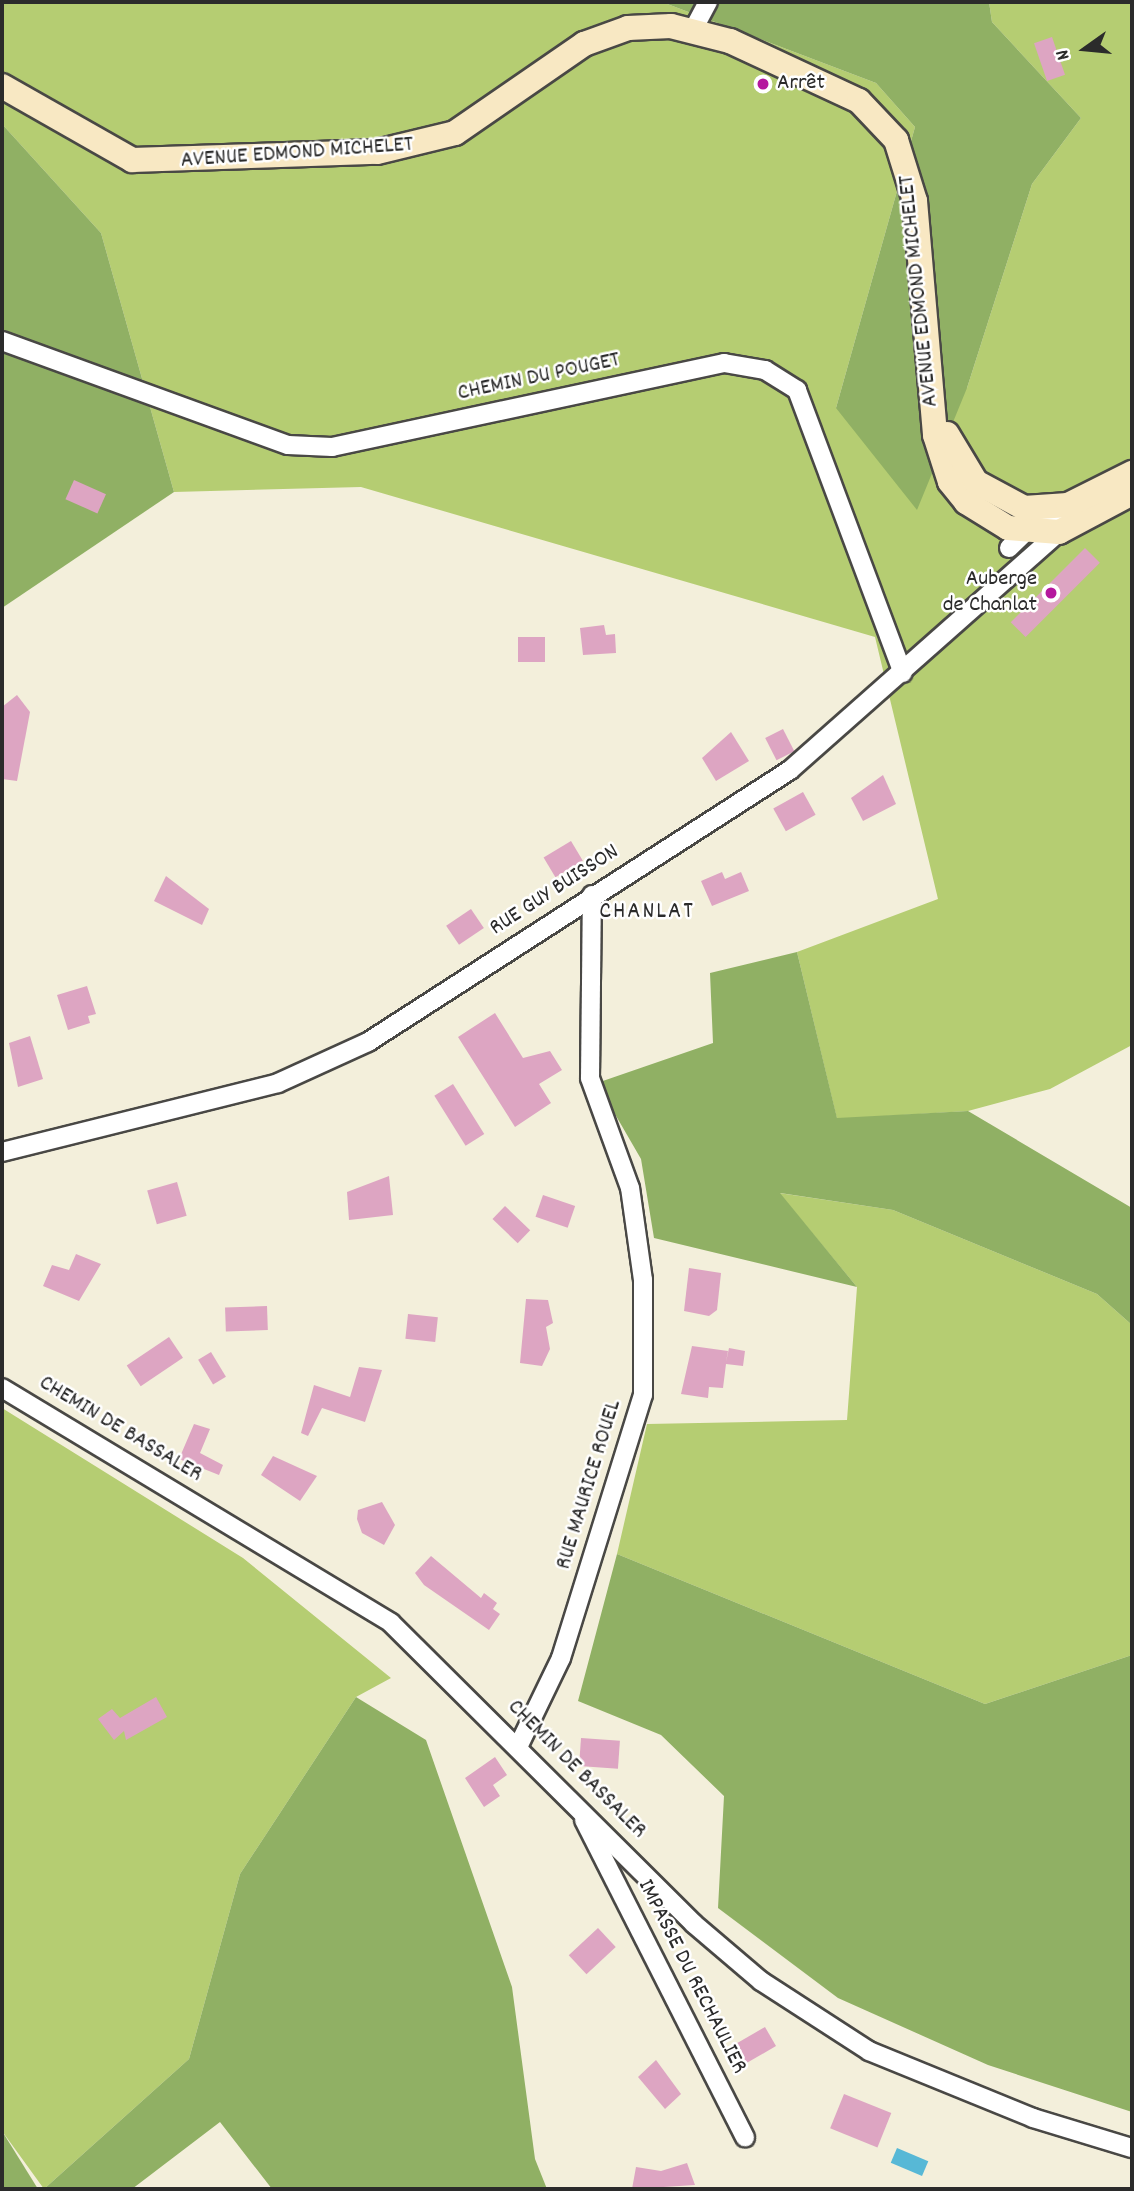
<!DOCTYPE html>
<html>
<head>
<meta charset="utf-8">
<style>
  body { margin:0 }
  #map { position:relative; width:1134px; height:2191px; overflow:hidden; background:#f3efdb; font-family:Dekko,sans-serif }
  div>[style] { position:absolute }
  .green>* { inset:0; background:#b5cd72 }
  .forest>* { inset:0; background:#90b064 }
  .water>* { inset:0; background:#57b8d6; transform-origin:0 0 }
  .building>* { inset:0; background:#dda5c2; transform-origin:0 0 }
  .roads { filter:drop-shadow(2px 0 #494845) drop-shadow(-2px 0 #494845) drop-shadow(0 2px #494845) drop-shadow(0 -2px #494845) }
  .minor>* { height:18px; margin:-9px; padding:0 9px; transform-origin:9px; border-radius:9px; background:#fff }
  .secondary>* { height:24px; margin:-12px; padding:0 12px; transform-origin:12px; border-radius:12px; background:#f8e8c3 }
  .dots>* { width:19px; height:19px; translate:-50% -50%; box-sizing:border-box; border:4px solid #fff; border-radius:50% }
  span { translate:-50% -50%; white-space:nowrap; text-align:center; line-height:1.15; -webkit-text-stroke:5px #fff; paint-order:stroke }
  .poi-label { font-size:23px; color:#2b2b2b }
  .left { translate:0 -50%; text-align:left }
  .right { translate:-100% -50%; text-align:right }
  .street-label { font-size:23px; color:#2b2b2b }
  .neighbourhood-label { font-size:24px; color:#2b2b2b; letter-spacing:2px }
  .frame { position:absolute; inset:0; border:4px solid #2b2b2b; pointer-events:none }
  .north { position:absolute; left:1050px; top:14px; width:70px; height:70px; -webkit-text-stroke:5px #fff; paint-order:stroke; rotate:255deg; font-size:19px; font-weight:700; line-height:28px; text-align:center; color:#2b2b2b }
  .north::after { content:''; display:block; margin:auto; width:24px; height:32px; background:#2b2b2b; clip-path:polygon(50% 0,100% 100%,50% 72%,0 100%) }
</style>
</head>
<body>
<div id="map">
  <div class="green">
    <i style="clip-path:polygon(2px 2px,662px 2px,876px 83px,915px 127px,836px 408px,967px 388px,1032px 184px,1081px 118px,992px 22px,989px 2px,1132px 2px,1132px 1045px,1050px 1089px,968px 1111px,837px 1119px,797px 952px,938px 899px,875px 637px,361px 487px,174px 492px,101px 233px,2px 124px)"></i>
    <i style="clip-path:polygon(779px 1193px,893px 1210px,1097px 1294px,1132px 1325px,1132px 1655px,985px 1704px,617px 1554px,647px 1424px,847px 1420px,857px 1287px)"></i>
    <i style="clip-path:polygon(2px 1408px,243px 1558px,391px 1678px,356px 1697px,240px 1874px,189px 2059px,44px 2189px,2px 2131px)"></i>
  </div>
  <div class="forest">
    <i style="clip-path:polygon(662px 2px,989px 2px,992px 22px,1081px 118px,1032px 184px,967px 388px,917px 510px,836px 408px,915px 127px,876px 83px)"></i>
    <i style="clip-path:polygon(2px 124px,101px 233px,174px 492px,2px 608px)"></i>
    <i style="clip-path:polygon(797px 952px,837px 1118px,968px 1111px,1132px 1208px,1132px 1325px,1097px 1294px,893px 1210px,780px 1193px,857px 1287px,654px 1238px,641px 1159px,597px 1083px,713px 1043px,710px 973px)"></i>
    <i style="clip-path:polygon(617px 1554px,985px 1704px,1132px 1655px,1132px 2112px,988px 2065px,838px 1998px,718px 1908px,724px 1796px,661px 1735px,578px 1701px)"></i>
    <i style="clip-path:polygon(356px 1697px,426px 1740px,512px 1987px,535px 2159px,547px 2189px,272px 2189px,220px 2122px,132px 2189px,44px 2189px,189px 2059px,240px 1874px)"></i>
    <i style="clip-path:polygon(2px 2131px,38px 2189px,2px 2189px)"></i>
  </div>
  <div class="water">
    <i style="left:897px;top:2148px;width:34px;height:16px;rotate:23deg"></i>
  </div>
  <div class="building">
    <i style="left:1052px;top:37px;width:40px;height:19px;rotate:71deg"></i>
    <i style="left:74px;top:480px;width:35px;height:21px;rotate:24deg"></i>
    <i style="left:1085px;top:548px;width:21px;height:105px;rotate:45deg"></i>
    <i style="clip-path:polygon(604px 625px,606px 635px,615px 634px,616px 653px,583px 655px,580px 628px)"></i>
    <i style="left:518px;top:637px;width:27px;height:25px"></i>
    <i style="clip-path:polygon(17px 695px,30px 712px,17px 781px,2px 779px,2px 707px)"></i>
    <i style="left:783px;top:729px;width:25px;height:20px;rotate:63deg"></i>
    <i style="clip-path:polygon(731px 732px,749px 761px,716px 781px,702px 758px)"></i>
    <i style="clip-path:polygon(883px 775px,896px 804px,863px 821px,851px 798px)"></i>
    <i style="left:803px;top:792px;width:26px;height:34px;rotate:61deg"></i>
    <i style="left:571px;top:841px;width:23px;height:32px;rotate:59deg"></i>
    <i style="clip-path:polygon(722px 872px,725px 879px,741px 872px,749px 891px,712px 906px,701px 881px)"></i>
    <i style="clip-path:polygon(166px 876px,209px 909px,202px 925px,154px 901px)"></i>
    <i style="left:471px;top:909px;width:23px;height:30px;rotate:56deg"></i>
    <i style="clip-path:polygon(87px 986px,96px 1014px,88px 1016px,90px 1023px,68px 1030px,57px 995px)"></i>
    <i style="clip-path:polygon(495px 1013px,523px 1058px,550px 1051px,562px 1070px,539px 1084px,551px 1103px,515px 1127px,458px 1037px)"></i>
    <i style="clip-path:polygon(30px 1036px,43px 1079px,18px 1087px,9px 1043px)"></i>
    <i style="left:453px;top:1084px;width:59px;height:22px;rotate:58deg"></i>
    <i style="clip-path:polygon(389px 1176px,393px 1215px,349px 1220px,347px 1192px)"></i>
    <i style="left:177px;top:1182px;width:35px;height:31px;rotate:74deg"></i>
    <i style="left:543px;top:1195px;width:34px;height:23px;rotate:19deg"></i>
    <i style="left:505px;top:1206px;width:35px;height:18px;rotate:44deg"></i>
    <i style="clip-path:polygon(76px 1254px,101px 1264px,79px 1301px,43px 1286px,52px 1265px,69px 1270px)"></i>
    <i style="clip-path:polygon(689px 1268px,721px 1273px,717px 1310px,709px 1316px,684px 1311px)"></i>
    <i style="clip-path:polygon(526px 1299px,548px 1300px,553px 1323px,546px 1327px,550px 1349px,542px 1366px,520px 1363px)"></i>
    <i style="left:267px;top:1306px;width:24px;height:42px;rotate:88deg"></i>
    <i style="left:408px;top:1314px;width:30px;height:25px;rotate:6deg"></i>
    <i style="left:169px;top:1337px;width:25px;height:51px;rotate:56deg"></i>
    <i style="clip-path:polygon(692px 1346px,728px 1351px,726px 1362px,729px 1348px,745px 1351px,743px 1366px,726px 1364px,723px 1388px,709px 1387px,708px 1398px,681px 1394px)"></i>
    <i style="left:211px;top:1352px;width:29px;height:15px;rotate:59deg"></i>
    <i style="clip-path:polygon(359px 1367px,382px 1370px,365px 1422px,322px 1408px,308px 1436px,301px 1433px,314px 1385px,350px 1397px)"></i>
    <i style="clip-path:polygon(194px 1424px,210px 1429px,200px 1453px,223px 1465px,219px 1475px,179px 1459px)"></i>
    <i style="clip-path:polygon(273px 1456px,317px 1476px,300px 1501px,261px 1475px)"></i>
    <i style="clip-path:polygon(382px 1502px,395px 1525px,384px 1545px,362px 1533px,357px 1519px,358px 1510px)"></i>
    <i style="clip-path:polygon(431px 1556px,481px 1598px,484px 1593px,497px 1603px,493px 1609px,500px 1614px,489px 1630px,424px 1585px,415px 1573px)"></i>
    <i style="clip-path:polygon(156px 1697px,167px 1717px,126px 1740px,124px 1731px,114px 1740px,98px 1719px,112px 1709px,120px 1718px)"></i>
    <i style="left:581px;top:1738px;width:39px;height:28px;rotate:4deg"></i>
    <i style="clip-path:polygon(495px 1757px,507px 1775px,493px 1785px,500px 1796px,484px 1807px,465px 1778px)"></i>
    <i style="left:598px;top:1928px;width:26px;height:40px;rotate:47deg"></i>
    <i style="left:765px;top:2027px;width:22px;height:37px;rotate:60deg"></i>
    <i style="clip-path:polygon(656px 2060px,681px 2094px,665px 2109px,638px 2077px)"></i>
    <i style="left:844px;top:2094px;width:51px;height:37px;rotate:22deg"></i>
    <i style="clip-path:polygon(687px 2163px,695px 2185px,632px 2189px,636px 2167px,661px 2171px)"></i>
  </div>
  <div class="roads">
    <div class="minor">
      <i style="left:693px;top:30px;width:32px;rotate:-62deg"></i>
      <i style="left:2px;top:341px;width:304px;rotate:20deg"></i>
      <i style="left:288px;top:445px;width:44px;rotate:2.6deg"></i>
      <i style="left:332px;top:447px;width:401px;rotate:-12.1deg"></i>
      <i style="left:724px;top:363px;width:42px;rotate:9.7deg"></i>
      <i style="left:765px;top:370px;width:38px;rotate:32deg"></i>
      <i style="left:797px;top:390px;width:302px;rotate:69.5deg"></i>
      <i style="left:1009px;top:548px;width:33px;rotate:-44deg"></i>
      <i style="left:1033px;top:525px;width:49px;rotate:-15.5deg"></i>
      <i style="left:2px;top:1152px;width:284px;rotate:-14deg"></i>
      <i style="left:278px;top:1083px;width:99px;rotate:-24.5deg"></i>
      <i style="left:368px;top:1042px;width:502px;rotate:-32.8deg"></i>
      <i style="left:790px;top:770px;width:359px;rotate:-41.5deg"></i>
      <i style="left:2px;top:1388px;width:454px;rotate:31.1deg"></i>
      <i style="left:391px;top:1623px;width:427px;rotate:44.8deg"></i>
      <i style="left:694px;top:1924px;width:88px;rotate:40.4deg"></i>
      <i style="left:761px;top:1981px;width:129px;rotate:32.9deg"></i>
      <i style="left:869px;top:2051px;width:177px;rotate:22.2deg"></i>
      <i style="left:1033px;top:2118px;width:103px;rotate:16.9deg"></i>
      <i style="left:518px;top:1747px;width:99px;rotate:-64.2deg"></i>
      <i style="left:561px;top:1658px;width:275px;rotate:-72.7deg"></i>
      <i style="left:643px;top:1395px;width:115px;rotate:-90deg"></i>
      <i style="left:643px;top:1280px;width:93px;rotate:-98deg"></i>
      <i style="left:630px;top:1188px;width:117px;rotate:-110deg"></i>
      <i style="left:590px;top:1078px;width:183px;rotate:-89.4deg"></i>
      <i style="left:584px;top:1820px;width:356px;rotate:63.1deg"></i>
    </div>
    <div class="secondary">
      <i style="left:2px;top:86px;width:150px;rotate:29.6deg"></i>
      <i style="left:132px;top:160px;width:245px;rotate:-1.9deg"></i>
      <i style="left:377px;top:152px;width:80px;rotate:-13.7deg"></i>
      <i style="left:455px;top:133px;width:157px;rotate:-34.6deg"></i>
      <i style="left:584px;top:44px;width:47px;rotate:-20deg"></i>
      <i style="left:628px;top:28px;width:43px;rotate:-2.7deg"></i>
      <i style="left:671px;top:26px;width:61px;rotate:14.3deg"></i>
      <i style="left:730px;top:41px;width:142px;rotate:24.9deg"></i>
      <i style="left:859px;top:101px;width:54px;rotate:46.5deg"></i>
      <i style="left:896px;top:140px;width:64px;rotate:72.7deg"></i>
      <i style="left:915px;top:201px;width:235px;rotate:85.1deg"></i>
      <i style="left:935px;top:435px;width:49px;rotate:72.3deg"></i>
      <i style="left:950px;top:482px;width:26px;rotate:51deg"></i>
      <i style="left:966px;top:502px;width:49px;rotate:31.8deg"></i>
      <i style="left:1008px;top:528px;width:51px;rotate:4.5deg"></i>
      <i style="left:1059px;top:532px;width:83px;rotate:-28.1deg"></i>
      <i style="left:947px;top:434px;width:56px;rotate:58.9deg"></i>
      <i style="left:976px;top:482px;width:55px;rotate:28.4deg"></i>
      <i style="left:1024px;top:508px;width:44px;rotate:-3.9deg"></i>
      <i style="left:1068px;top:505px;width:72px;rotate:-26.6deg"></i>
    </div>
  </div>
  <div class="dots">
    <i style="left:763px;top:84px;background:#b5179e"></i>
    <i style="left:1051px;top:593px;background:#b5179e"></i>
  </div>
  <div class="poi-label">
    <span class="left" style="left:777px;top:84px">Arrêt</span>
    <span class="right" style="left:1037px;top:593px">Auberge<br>de Chanlat</span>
  </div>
  <div class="street-label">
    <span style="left:297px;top:154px;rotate:-4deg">AVENUE EDMOND MICHELET</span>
    <span style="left:920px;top:291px;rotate:-96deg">AVENUE EDMOND MICHELET</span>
    <span style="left:539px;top:378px;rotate:-12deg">CHEMIN DU POUGET</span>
    <span style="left:555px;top:891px;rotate:-33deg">RUE GUY BUISSON</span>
    <span style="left:120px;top:1430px;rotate:31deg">CHEMIN DE BASSALER</span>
    <span style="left:590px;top:1485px;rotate:-73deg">RUE MAURICE ROUEL</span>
    <span style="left:576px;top:1770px;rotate:45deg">CHEMIN DE BASSALER</span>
    <span style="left:691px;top:1977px;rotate:63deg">IMPASSE DU RECHAULIER</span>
  </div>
  <div class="neighbourhood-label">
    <span style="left:647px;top:913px">CHANLAT</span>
  </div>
  <div class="frame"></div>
  <div class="north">N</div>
</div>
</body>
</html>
